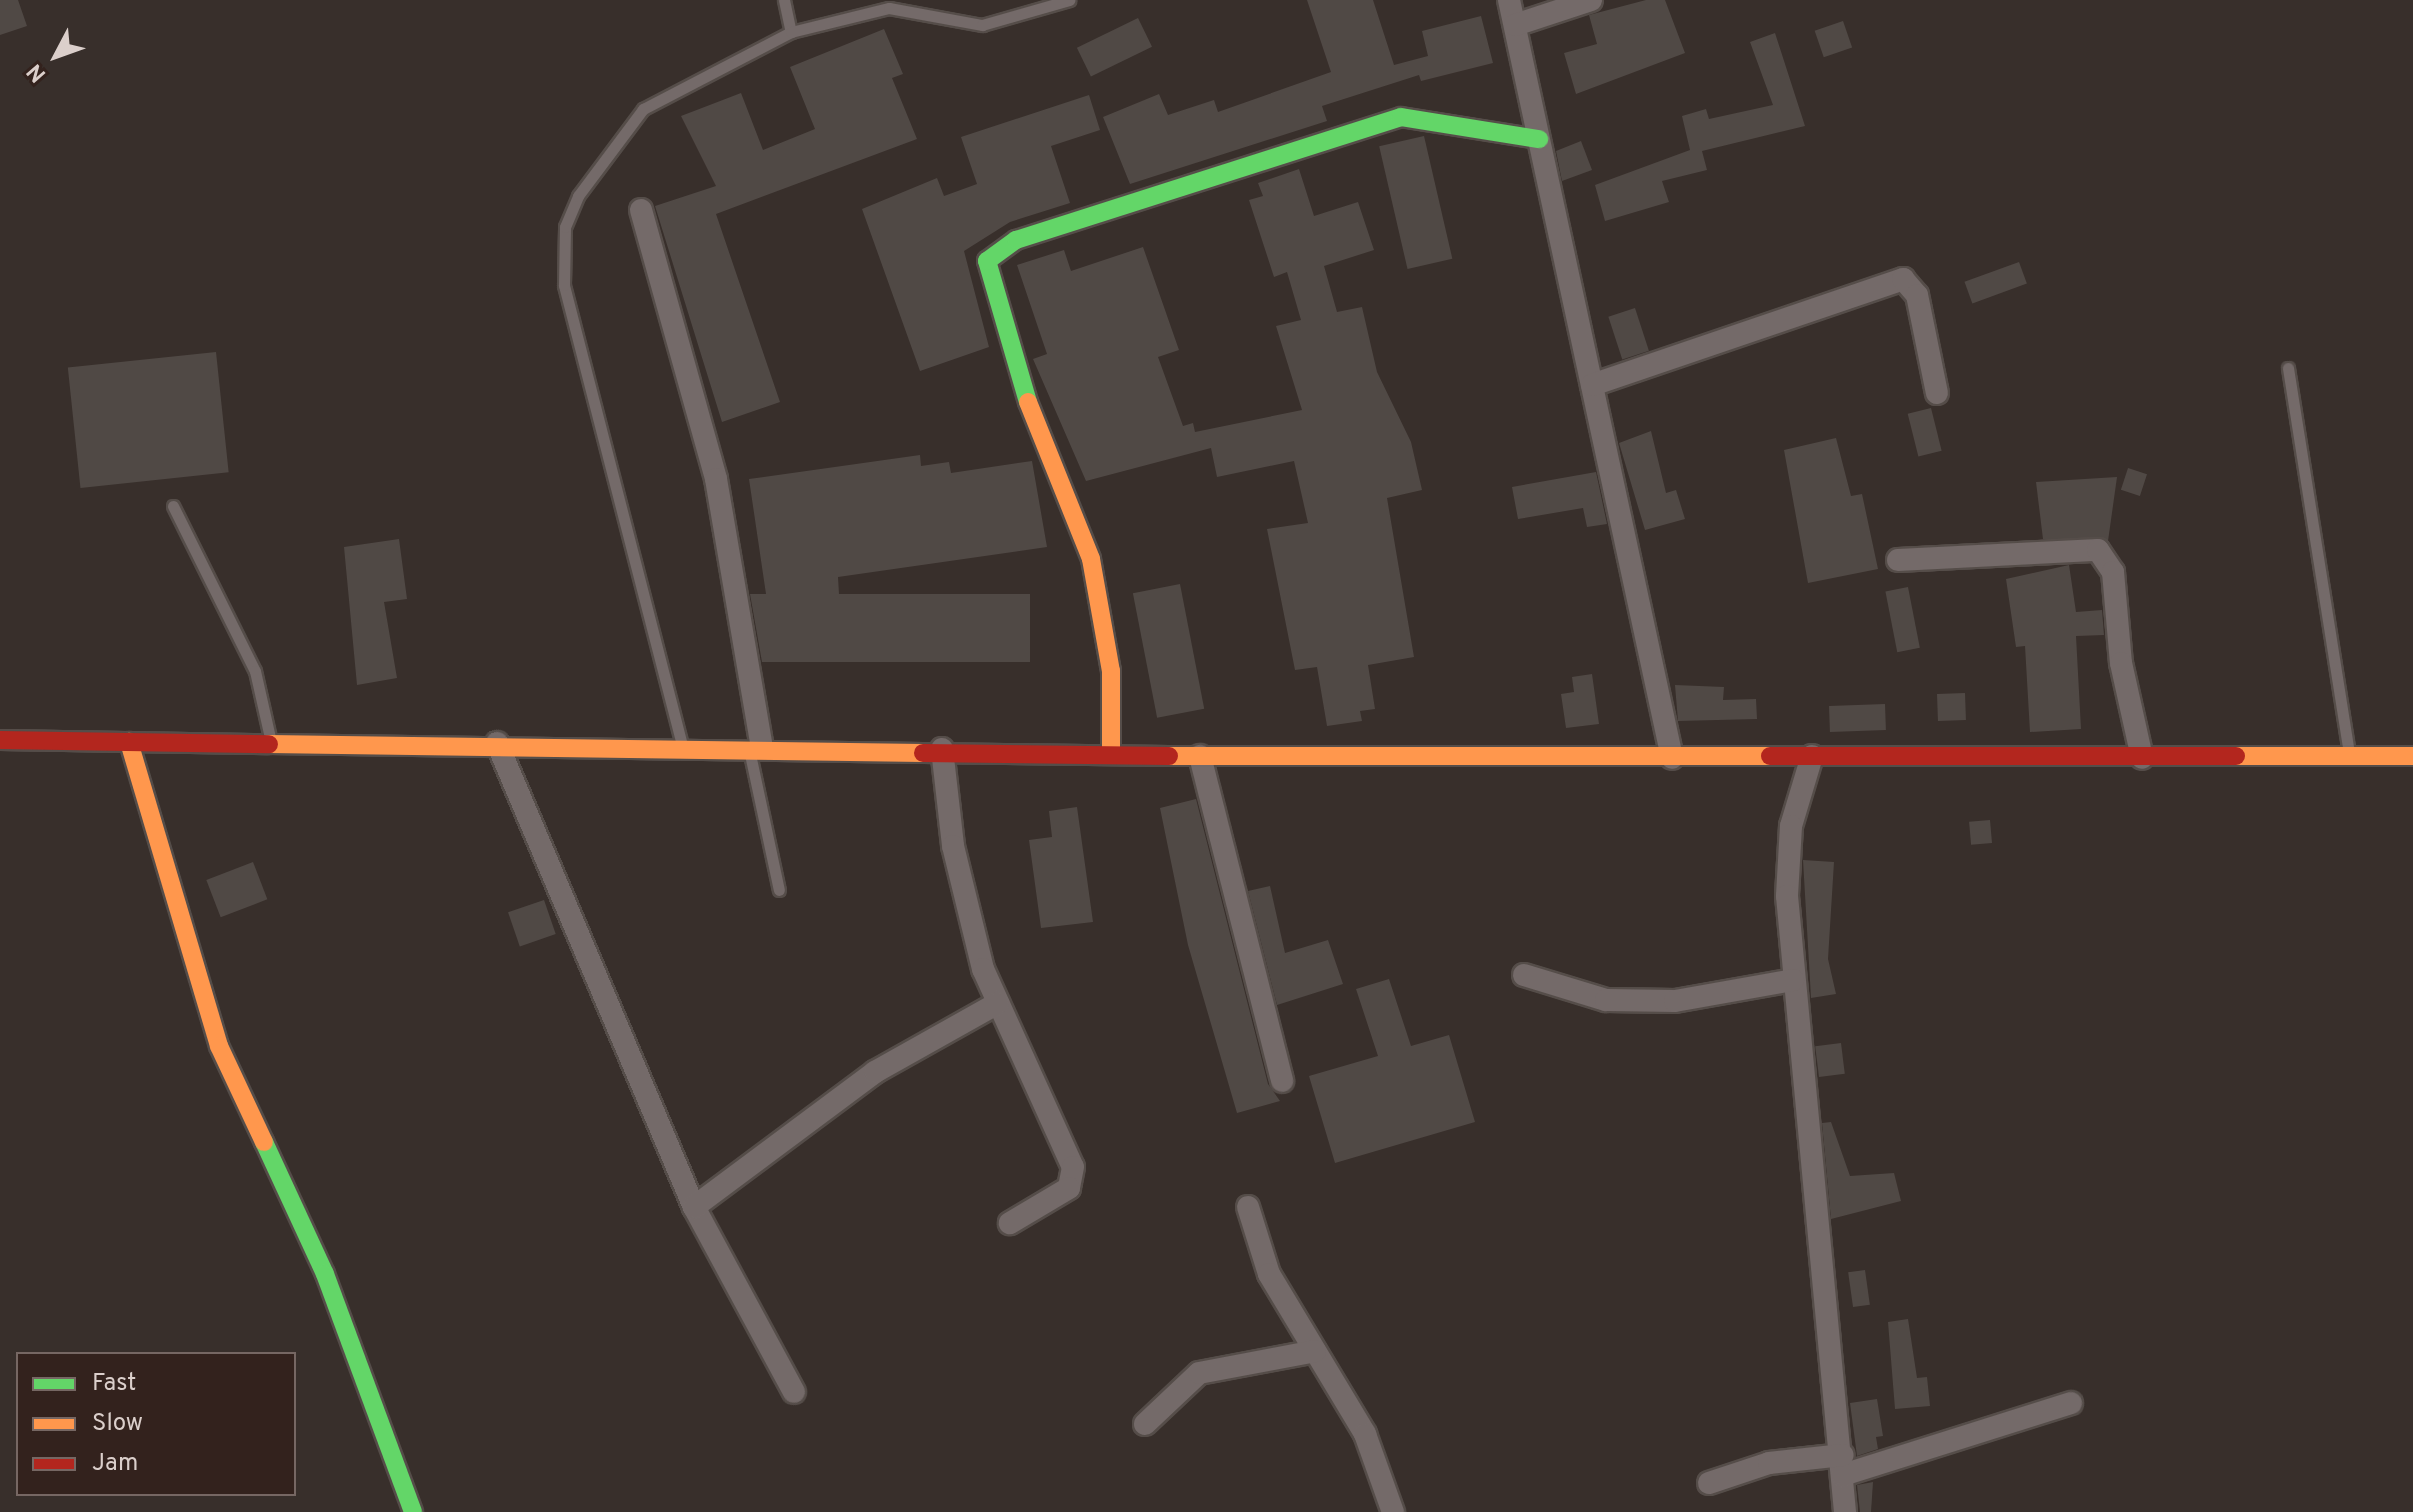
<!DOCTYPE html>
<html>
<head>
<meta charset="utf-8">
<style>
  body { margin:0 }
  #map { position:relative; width:2413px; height:1512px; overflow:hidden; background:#382f2b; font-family:Overpass,sans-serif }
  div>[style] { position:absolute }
  .building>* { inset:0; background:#504945; transform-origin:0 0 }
  .roads { filter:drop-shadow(2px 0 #554d49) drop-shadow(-2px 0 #554d49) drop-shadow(0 2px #554d49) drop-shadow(0 -2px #554d49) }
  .lane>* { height:11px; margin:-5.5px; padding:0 5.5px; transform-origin:5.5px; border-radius:5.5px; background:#746a69 }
  .street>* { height:22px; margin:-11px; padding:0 11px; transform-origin:11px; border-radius:11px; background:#746a69 }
  .fast>* { height:18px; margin:-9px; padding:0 9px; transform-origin:9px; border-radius:9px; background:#63d668 }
  .slow>* { height:18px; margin:-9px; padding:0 9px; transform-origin:9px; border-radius:9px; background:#ff974d }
  .jam>* { height:18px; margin:-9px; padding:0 9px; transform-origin:9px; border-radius:9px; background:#b3261e }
  span { translate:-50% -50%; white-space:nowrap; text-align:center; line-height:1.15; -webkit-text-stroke:6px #33221d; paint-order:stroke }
  .legend { position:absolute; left:16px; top:1352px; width:280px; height:144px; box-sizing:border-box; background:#33221d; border:2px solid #766763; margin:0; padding:10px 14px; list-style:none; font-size:24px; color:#dbcfcb }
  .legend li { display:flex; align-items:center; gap:16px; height:40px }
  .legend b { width:40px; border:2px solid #766763 }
  .north { position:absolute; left:16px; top:16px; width:80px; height:80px; -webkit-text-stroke:6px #33221d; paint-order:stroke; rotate:229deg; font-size:22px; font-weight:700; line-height:32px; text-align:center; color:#dbcfcb }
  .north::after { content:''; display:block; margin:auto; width:28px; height:36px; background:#dbcfcb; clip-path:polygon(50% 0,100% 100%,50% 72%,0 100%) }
</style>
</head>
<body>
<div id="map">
  <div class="building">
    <i style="clip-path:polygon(0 0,18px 0,27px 26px,0 35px)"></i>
    <i style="clip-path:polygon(1307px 0,1373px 0,1394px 65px,1428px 56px,1422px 31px,1481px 16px,1493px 63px,1421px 81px,1419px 75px,1322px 106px,1327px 121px,1130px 184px,1103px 117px,1159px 94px,1168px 115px,1214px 100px,1218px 112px,1331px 72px)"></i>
    <i style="clip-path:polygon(1646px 0,1665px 0,1685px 53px,1576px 94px,1564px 53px,1597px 44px,1589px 15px)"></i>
    <i style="left:1138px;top:18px;width:32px;height:68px;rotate:64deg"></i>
    <i style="left:1843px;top:21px;width:28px;height:30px;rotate:71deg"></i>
    <i style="clip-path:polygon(884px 29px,903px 74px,892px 78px,917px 139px,716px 214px,780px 402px,722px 422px,655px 206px,716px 186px,681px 116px,741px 93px,763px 150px,815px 129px,790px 67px)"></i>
    <i style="clip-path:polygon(1775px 33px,1805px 126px,1702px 151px,1707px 170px,1662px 181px,1669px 202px,1605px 221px,1595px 185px,1690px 150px,1682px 116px,1706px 109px,1709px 119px,1773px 105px,1750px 42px)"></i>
    <i style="clip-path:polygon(1089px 95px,1100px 130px,1051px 146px,1070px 203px,1010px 222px,964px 251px,989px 347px,920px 371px,862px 209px,937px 178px,944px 196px,977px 184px,961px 137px)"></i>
    <i style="left:1424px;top:136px;width:126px;height:46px;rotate:77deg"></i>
    <i style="clip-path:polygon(1581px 141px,1592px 170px,1562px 181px,1556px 151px)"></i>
    <i style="clip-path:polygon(1299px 169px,1314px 216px,1358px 202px,1374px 250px,1324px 266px,1337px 312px,1362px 307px,1377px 372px,1411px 442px,1422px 490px,1387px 498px,1414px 657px,1368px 665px,1375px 709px,1360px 711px,1362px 721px,1327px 726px,1317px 667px,1295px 670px,1267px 529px,1308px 523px,1294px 461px,1217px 477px,1211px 448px,1086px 481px,1033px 359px,1047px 354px,1017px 265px,1064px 250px,1071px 271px,1143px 247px,1179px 350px,1158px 357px,1183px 426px,1193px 423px,1195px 432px,1302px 410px,1276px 326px,1301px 320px,1287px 272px,1274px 277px,1249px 200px,1263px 196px,1258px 183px)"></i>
    <i style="left:2019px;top:262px;width:23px;height:58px;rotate:70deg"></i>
    <i style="left:1635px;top:308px;width:45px;height:28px;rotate:72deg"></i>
    <i style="left:216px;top:352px;width:121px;height:149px;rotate:84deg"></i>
    <i style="left:1931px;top:408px;width:44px;height:24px;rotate:76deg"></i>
    <i style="clip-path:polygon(1651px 431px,1666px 493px,1676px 490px,1685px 519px,1645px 530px,1619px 443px)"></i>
    <i style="clip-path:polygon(1836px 438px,1851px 496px,1862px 494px,1878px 569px,1808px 583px,1784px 450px)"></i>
    <i style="clip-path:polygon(920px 455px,921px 466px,949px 462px,951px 473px,1032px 461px,1047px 547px,838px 577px,839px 594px,1030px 594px,1030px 662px,762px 662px,750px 594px,766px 594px,749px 479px)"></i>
    <i style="left:2128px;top:468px;width:20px;height:23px;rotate:18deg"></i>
    <i style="clip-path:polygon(1596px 472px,1607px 524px,1587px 527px,1583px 508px,1518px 519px,1512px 487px)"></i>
    <i style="clip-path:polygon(2117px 477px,2108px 541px,2043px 539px,2036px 482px)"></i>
    <i style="clip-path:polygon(399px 539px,407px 599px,384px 602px,397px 678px,357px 685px,344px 547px)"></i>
    <i style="clip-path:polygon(2069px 565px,2076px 612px,2102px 610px,2104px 635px,2076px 636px,2081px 729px,2030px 732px,2025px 646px,2016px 647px,2006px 579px)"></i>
    <i style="left:1180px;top:584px;width:127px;height:48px;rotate:79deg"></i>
    <i style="left:1908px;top:587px;width:62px;height:23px;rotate:79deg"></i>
    <i style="clip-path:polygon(1592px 674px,1599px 724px,1566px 728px,1561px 694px,1574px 692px,1572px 677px)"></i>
    <i style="clip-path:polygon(1675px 685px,1724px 687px,1723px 700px,1756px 699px,1757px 719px,1678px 721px)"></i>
    <i style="left:1965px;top:693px;width:27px;height:28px;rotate:88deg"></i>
    <i style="left:1885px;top:704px;width:26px;height:56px;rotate:88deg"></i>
    <i style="clip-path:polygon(1196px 799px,1268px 1084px,1280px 1101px,1237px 1113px,1188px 945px,1160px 808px)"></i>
    <i style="clip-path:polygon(1077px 807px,1093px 922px,1041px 928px,1029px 840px,1052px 837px,1049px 811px)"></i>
    <i style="left:1990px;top:820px;width:23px;height:21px;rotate:85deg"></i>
    <i style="clip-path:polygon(1803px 860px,1834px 862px,1828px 959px,1836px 994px,1811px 998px)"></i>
    <i style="left:253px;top:862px;width:40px;height:50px;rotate:69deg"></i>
    <i style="clip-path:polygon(1270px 886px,1285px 953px,1328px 940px,1343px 984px,1277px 1005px,1248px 891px)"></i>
    <i style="left:544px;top:900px;width:36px;height:38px;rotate:71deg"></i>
    <i style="clip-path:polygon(1389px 979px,1411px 1046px,1449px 1035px,1475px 1122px,1335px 1163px,1309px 1076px,1378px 1056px,1356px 989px)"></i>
    <i style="left:1841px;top:1043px;width:31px;height:26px;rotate:83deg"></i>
    <i style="clip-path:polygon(1831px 1122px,1850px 1176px,1894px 1173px,1901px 1201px,1831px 1219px,1822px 1123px)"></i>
    <i style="left:1865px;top:1270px;width:35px;height:17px;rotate:82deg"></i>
    <i style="clip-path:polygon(1908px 1319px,1917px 1378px,1927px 1377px,1930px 1406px,1895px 1409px,1888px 1322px)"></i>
    <i style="clip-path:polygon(1877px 1399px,1883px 1436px,1876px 1437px,1878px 1449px,1857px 1456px,1850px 1403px)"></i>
    <i style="clip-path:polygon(1873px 1482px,1871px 1512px,1860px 1512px,1857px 1485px)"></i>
  </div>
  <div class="roads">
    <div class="lane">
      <i style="left:784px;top:0;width:33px;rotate:78deg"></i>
      <i style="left:2288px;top:368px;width:392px;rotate:81deg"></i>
      <i style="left:173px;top:506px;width:184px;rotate:63.6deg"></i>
      <i style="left:255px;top:671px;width:73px;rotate:77.3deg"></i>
      <i style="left:682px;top:745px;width:475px;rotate:-104.4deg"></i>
      <i style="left:564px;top:285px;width:58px;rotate:-89deg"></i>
      <i style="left:565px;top:227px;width:34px;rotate:-67deg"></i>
      <i style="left:578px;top:196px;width:109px;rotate:-53.2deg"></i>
      <i style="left:643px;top:109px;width:167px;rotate:-27.5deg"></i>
      <i style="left:791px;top:32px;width:101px;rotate:-13.8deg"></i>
      <i style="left:889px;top:8px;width:95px;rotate:10.4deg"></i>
      <i style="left:982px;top:25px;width:91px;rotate:-16deg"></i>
      <i style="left:750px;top:754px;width:139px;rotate:78deg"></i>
    </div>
    <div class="street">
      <i style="left:1509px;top:0;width:775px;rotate:77.86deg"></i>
      <i style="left:1515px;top:25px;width:80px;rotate:-18.2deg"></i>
      <i style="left:641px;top:210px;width:279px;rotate:74.4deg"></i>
      <i style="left:716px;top:479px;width:272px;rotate:80.3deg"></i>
      <i style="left:1592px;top:385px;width:329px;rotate:-18.8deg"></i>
      <i style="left:1903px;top:279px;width:21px;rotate:49deg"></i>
      <i style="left:1917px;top:295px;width:100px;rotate:78.5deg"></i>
      <i style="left:1898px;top:560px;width:200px;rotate:-2.9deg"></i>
      <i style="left:2098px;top:550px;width:27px;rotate:56deg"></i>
      <i style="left:2113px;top:572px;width:91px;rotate:85deg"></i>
      <i style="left:2121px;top:663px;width:97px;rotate:77.5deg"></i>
      <i style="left:497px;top:743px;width:504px;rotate:67deg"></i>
      <i style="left:694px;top:1207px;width:210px;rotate:61.6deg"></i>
      <i style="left:942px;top:749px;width:98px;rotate:83.5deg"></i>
      <i style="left:953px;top:846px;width:127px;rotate:76.3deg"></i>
      <i style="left:983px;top:969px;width:217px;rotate:65.6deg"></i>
      <i style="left:1073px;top:1167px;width:21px;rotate:101deg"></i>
      <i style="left:1069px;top:1188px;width:69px;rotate:149.3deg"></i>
      <i style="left:1200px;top:756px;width:335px;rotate:75.8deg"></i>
      <i style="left:1812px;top:756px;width:73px;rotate:106.7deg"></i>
      <i style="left:1791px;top:826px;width:70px;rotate:93.3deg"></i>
      <i style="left:1787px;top:896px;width:619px;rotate:84.62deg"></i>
      <i style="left:1524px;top:975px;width:86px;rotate:17deg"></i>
      <i style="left:1606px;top:1000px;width:69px;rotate:0.8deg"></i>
      <i style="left:1675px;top:1001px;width:120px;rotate:-10.1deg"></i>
      <i style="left:694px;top:1207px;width:226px;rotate:-36.7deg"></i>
      <i style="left:875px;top:1072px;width:141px;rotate:-29.3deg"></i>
      <i style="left:1248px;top:1207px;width:70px;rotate:72.6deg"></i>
      <i style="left:1269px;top:1274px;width:187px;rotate:59deg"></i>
      <i style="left:1365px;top:1434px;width:83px;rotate:70.3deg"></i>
      <i style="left:1145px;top:1424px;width:74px;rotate:-43.4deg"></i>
      <i style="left:1199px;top:1373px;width:118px;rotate:-10.7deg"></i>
      <i style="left:1843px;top:1475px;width:239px;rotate:-17.5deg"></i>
      <i style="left:1709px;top:1483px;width:63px;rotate:-18.4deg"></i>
      <i style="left:1769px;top:1463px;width:74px;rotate:-6.2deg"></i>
    </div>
    <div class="fast">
      <i style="left:1028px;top:402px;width:147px;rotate:-106.2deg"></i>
      <i style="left:987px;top:261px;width:36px;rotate:-36deg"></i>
      <i style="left:1016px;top:240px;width:404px;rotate:-17.7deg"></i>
      <i style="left:1401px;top:117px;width:140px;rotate:9.1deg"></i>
      <i style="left:264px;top:1142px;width:145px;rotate:65.2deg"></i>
      <i style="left:325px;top:1274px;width:254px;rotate:69.7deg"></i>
    </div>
    <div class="slow">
      <i style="left:1028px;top:402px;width:169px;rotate:68.1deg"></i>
      <i style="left:1091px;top:559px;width:114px;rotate:79.9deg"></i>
      <i style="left:1111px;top:671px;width:84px;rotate:90deg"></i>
      <i style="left:129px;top:742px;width:317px;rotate:73.5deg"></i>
      <i style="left:219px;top:1046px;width:106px;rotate:64.9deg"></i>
      <i style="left:269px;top:744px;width:654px;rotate:0.79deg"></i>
      <i style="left:1169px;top:756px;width:601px"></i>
      <i style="left:2236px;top:756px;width:177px"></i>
    </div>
    <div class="jam">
      <i style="left:0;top:740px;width:269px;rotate:0.9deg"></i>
      <i style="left:923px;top:753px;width:246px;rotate:0.7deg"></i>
      <i style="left:1770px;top:756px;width:466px"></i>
    </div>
  </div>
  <ul class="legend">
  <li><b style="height:10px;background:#63d668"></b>Fast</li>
  <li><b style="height:10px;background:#ff974d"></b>Slow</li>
  <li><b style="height:10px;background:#b3261e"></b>Jam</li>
  </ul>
  <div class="north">N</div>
</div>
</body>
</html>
